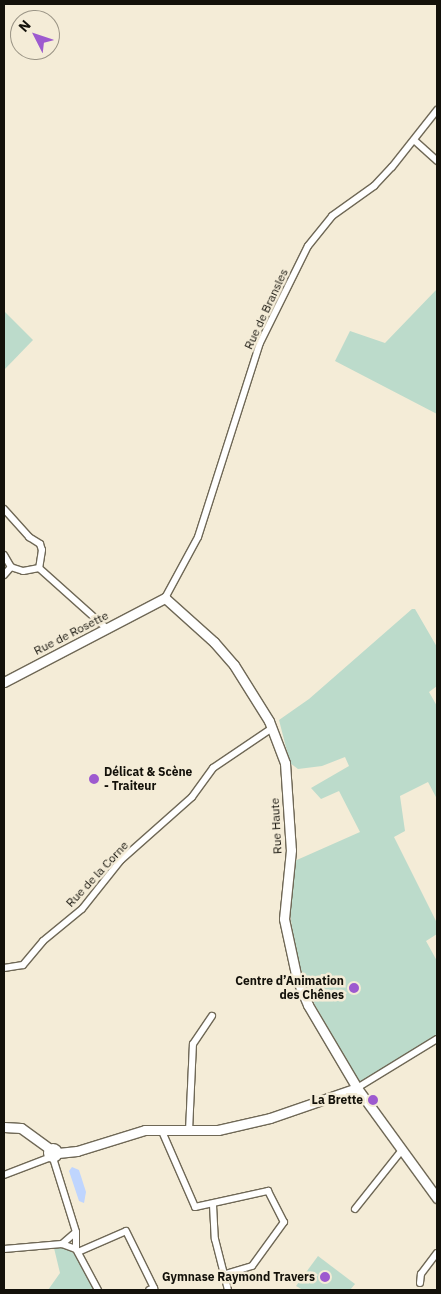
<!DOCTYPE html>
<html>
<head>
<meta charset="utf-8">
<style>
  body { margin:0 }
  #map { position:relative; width:441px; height:1294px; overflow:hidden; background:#f4ecd7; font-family:"IBM Plex Sans",sans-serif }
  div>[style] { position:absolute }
  .green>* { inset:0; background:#bcdbcb }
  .water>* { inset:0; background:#bfd5fe }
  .roads { filter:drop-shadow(1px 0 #6f6856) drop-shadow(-1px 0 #6f6856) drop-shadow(0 1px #6f6856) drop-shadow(0 -1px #6f6856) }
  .street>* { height:6px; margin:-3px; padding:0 3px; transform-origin:3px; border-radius:3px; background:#fff }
  .secondary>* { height:9px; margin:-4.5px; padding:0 4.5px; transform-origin:4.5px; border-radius:4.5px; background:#fff }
  .secondary>.ring { margin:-4.5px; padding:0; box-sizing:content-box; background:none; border:9px solid #fff; border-radius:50% }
  .dots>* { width:14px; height:14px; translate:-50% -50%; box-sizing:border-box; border:2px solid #f4ecd7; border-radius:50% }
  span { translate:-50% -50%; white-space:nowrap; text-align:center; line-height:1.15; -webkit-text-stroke:5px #f4ecd7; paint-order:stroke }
  .street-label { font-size:12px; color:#13110a }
  .poi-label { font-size:12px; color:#13110a; font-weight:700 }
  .left { translate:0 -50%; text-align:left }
  .right { translate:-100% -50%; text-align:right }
  .frame { position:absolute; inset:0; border:5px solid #13110a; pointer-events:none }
  .north { position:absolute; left:10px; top:10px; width:50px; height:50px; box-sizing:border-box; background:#f4ecd7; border:1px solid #9a9485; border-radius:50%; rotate:311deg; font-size:14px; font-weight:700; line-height:20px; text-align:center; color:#13110a }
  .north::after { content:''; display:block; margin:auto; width:18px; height:22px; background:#9d5acf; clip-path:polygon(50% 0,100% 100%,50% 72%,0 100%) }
</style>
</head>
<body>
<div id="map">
  <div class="green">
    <i style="clip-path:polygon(437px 289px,437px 414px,335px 361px,350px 331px,385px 343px)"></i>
    <i style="clip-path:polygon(4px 311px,33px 340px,4px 370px)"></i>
    <i style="clip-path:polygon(412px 609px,415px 609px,437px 647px,437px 686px,429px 692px,437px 706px,437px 799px,428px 782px,400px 796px,405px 831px,394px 837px,437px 923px,437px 934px,426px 941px,437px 961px,437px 1037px,360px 1083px,315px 1005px,297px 959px,290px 914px,290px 863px,360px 832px,339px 791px,321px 799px,311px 788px,349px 766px,345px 757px,322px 766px,298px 769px,290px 763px,279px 720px,309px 699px)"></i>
    <i style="clip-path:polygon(63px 1247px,75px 1254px,94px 1290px,48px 1290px,60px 1273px,54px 1248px)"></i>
    <i style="clip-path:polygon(318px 1256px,355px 1284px,350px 1290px,303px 1290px,296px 1286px)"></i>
  </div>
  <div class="water">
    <i style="clip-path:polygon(72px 1167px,79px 1170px,86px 1192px,84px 1203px,79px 1201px,69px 1171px)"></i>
  </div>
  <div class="roads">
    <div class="street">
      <i style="left:414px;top:140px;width:31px;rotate:42deg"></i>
      <i style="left:4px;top:509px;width:38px;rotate:48deg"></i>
      <i style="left:29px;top:537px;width:13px;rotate:32deg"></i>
      <i style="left:40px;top:544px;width:6px;rotate:72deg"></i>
      <i style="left:42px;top:550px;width:18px;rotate:99deg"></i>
      <i style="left:39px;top:568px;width:16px;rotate:169deg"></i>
      <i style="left:23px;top:571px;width:13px;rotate:-162deg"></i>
      <i style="left:11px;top:567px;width:14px;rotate:-120deg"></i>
      <i style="left:39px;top:568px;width:90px;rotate:41.8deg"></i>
      <i style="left:4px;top:575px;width:11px;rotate:-49deg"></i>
      <i style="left:165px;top:598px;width:69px;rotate:-61.6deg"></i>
      <i style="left:198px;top:537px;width:204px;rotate:-72.3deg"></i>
      <i style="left:260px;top:343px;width:108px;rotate:-63.7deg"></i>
      <i style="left:308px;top:246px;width:38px;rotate:-51deg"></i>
      <i style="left:332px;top:216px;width:52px;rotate:-35.5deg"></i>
      <i style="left:374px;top:186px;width:26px;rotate:-47deg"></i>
      <i style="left:392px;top:167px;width:73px;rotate:-51.7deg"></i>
      <i style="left:4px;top:968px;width:19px;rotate:-9deg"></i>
      <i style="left:23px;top:965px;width:31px;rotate:-50deg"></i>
      <i style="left:43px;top:941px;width:50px;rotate:-39.4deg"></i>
      <i style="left:82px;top:909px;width:63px;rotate:-51.5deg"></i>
      <i style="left:121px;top:860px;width:95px;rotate:-41.6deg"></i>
      <i style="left:192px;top:797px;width:36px;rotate:-54deg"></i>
      <i style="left:213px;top:768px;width:71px;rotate:-34.1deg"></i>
      <i style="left:357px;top:1088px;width:94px;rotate:-31.5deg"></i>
      <i style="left:161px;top:1129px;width:85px;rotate:66.4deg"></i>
      <i style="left:195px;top:1207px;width:75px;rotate:-12.4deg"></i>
      <i style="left:268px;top:1191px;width:35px;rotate:63deg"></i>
      <i style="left:284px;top:1222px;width:54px;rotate:126deg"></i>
      <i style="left:252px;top:1266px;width:28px;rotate:163deg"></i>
      <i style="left:189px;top:1131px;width:87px;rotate:-87.4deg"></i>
      <i style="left:193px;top:1044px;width:34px;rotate:-56deg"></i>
      <i style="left:53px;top:1158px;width:77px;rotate:72.7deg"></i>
      <i style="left:76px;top:1232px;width:17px;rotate:90deg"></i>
      <i style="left:76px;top:1249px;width:47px;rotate:61.8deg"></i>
      <i style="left:4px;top:1175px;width:50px;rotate:-21deg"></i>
      <i style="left:213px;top:1205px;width:34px;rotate:87deg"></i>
      <i style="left:215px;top:1239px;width:53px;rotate:75.7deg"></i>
      <i style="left:355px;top:1209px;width:75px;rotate:-51.5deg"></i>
      <i style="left:62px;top:1244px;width:18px;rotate:-41deg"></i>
      <i style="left:4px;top:1249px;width:58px;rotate:-4.9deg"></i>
      <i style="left:62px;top:1244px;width:15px;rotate:20deg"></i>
      <i style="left:78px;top:1252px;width:52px;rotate:-23.6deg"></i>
      <i style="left:126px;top:1231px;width:64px;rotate:63.8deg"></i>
      <i style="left:154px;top:1288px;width:5px;rotate:158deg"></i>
      <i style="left:420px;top:1283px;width:9px;rotate:-84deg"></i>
      <i style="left:421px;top:1274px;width:26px;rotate:-53deg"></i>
    </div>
    <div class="secondary">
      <i style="left:4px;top:682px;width:182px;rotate:-27.6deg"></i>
      <i style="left:165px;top:598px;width:66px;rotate:41.9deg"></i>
      <i style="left:214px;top:642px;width:30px;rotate:49deg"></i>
      <i style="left:234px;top:665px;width:66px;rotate:58deg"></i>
      <i style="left:269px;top:721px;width:45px;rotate:69.1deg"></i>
      <i style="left:285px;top:763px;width:87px;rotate:86.1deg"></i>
      <i style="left:291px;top:850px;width:69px;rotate:95.8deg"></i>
      <i style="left:284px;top:919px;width:61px;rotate:77.8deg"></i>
      <i style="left:297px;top:979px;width:28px;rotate:67deg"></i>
      <i style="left:308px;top:1005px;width:96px;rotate:59.4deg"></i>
      <i style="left:357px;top:1088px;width:136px;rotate:54deg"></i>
      <i style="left:4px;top:1127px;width:17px;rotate:3deg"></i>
      <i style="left:21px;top:1128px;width:36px;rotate:36deg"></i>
      <i class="ring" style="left:48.5px;top:1148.5px;width:0;height:0"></i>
      <i style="left:58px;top:1153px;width:19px;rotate:-6deg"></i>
      <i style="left:77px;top:1151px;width:71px;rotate:-17.2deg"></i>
      <i style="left:145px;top:1130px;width:73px"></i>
      <i style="left:218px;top:1130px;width:53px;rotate:-13deg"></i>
      <i style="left:270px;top:1118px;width:92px;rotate:-19deg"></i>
    </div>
  </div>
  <div class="dots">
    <i style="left:94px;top:779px;background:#9d5acf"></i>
    <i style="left:354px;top:988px;background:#9d5acf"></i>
    <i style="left:373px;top:1100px;background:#9d5acf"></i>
    <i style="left:325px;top:1277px;background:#9d5acf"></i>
  </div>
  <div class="street-label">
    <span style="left:266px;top:309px;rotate:-65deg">Rue de Bransles</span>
    <span style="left:71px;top:633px;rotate:-27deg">Rue de Rosette</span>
    <span style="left:276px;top:826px;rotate:-93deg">Rue Haute</span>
    <span style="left:97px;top:874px;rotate:-47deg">Rue de la Corne</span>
  </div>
  <div class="poi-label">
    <span class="left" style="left:104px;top:779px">Délicat &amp; Scène<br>- Traiteur</span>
    <span class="right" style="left:344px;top:988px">Centre d’Animation<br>des Chênes</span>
    <span class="right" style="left:363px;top:1100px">La Brette</span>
    <span class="right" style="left:315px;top:1277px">Gymnase Raymond Travers</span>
  </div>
  <div class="frame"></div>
  <div class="north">N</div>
</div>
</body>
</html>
